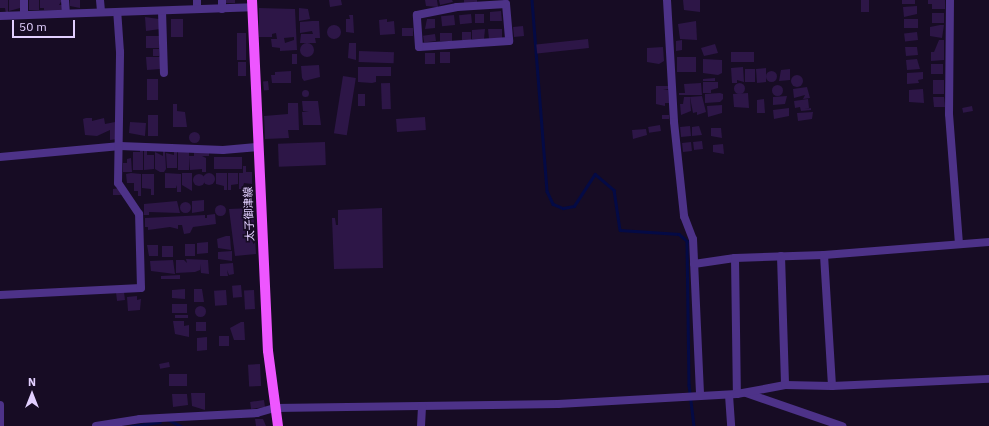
<!DOCTYPE html>
<html>
<head>
<meta charset="utf-8">
<style>
  body { margin:0 }
  #map { position:relative; width:989px; height:426px; overflow:hidden; background:#170c24; font-family:"IBM Plex Sans","Noto Sans JP",sans-serif }
  div>[style] { position:absolute }
  .stream>* { height:2.5px; margin:-1.25px; padding:0 1.25px; transform-origin:1.25px; border-radius:1.25px; background:#040a45 }
  .building>* { inset:0; background:#2d1647; transform-origin:0 0 }
  .round { border-radius:50% }
  .minor>* { height:8px; margin:-4px; padding:0 4px; transform-origin:4px; border-radius:4px; background:#4d3288 }
  .primary>* { height:10px; margin:-5px; padding:0 5px; transform-origin:5px; border-radius:5px; background:#ee56ff }
  span { translate:-50% -50%; white-space:nowrap; text-align:center; line-height:1.15; -webkit-text-stroke:3.5px #170c24; paint-order:stroke }
  .street-label { font-size:11px; color:#e2cfff }
  .north { position:absolute; left:12px; top:374px; width:40px; height:40px; -webkit-text-stroke:3px #170c24; paint-order:stroke; rotate:0deg; font-size:11px; font-weight:700; line-height:16px; text-align:center; color:#e2cfff }
  .north::after { content:''; display:block; margin:auto; width:14px; height:18px; background:#e2cfff; clip-path:polygon(50% 0,100% 100%,50% 72%,0 100%) }
  .scale { position:absolute; left:12px; top:20px; width:63px; height:18px; box-sizing:border-box; border:2px solid #e2cfff; border-top:0; padding-left:5px; font-size:12px; line-height:14px; white-space:nowrap; color:#e2cfff; -webkit-text-stroke:3px #170c24; paint-order:stroke }
</style>
</head>
<body>
<div id="map">
  <div class="stream">
    <i style="left:532px;top:0;width:192px;rotate:85.5deg"></i>
    <i style="left:547px;top:191px;width:14px;rotate:65deg"></i>
    <i style="left:553px;top:204px;width:11px;rotate:22deg"></i>
    <i style="left:563px;top:208px;width:11px;rotate:-10deg"></i>
    <i style="left:574px;top:206px;width:38px;rotate:-57deg"></i>
    <i style="left:595px;top:174px;width:25px;rotate:40deg"></i>
    <i style="left:614px;top:190px;width:40px;rotate:81.5deg"></i>
    <i style="left:620px;top:230px;width:59px;rotate:3.9deg"></i>
    <i style="left:679px;top:234px;width:11px;rotate:41deg"></i>
    <i style="left:687px;top:241px;width:144px;rotate:89.2deg"></i>
    <i style="left:689px;top:385px;width:41px;rotate:83deg"></i>
    <i style="left:169px;top:420px;width:13px;rotate:27deg"></i>
    <i style="left:131px;top:426px;width:29px;rotate:-8deg"></i>
  </div>
  <div class="building">
    <i style="clip-path:polygon(0 0,8px 0,8px 13px,6px 14px,5px 8px,0 8px)"></i>
    <i style="clip-path:polygon(9px 0,20px 0,20px 8px,9px 11px)"></i>
    <i style="left:29px;top:0;width:10px;height:10px"></i>
    <i style="clip-path:polygon(40px 0,62px 0,59px 5px,63px 5px,63px 10px,44px 10px,44px 8px,40px 8px)"></i>
    <i style="clip-path:polygon(70px 0,80px 0,80px 8px,70px 6px)"></i>
    <i style="left:224px;top:0;width:11px;height:3px"></i>
    <i style="clip-path:polygon(329px 0,341px 0,342px 5px,330px 7px)"></i>
    <i style="clip-path:polygon(425px 0,437px 0,438px 7px,426px 6px)"></i>
    <i style="clip-path:polygon(439px 0,452px 0,453px 2px,440px 5px)"></i>
    <i style="left:464px;top:0;width:13px;height:4px"></i>
    <i style="clip-path:polygon(683px 0,700px 0,700px 12px,684px 10px)"></i>
    <i style="left:861px;top:0;width:8px;height:12px"></i>
    <i style="left:902px;top:0;width:13px;height:4px"></i>
    <i style="clip-path:polygon(928px 0,945px 0,945px 9px,932px 9px,932px 4px,928px 4px)"></i>
    <i style="clip-path:polygon(917px 6px,917px 14px,904px 17px,903px 7px)"></i>
    <i style="clip-path:polygon(evenodd,259px 8px,295px 9px,297px 50px,280px 51px,280px 48px,272px 47px,271px 39px,277px 39px,276px 33px,272px 34px,272px 37px,259px 37px,259px 8px,294px 37px,294px 40px,285px 43px,284px 38px,294px 37px)"></i>
    <i style="clip-path:polygon(299px 8px,308px 9px,310px 19px,299px 21px)"></i>
    <i style="clip-path:polygon(501px 11px,502px 21px,490px 21px,490px 12px)"></i>
    <i style="left:932px;top:13px;width:12px;height:10px"></i>
    <i style="left:471px;top:14px;width:9px;height:12px;rotate:84deg"></i>
    <i style="left:475px;top:14px;width:9px;height:9px"></i>
    <i style="clip-path:polygon(349px 15px,353px 15px,354px 33px,346px 32px,346px 19px,350px 19px)"></i>
    <i style="left:454px;top:15px;width:10px;height:13px;rotate:84deg"></i>
    <i style="clip-path:polygon(145px 17px,159px 19px,160px 29px,146px 31px)"></i>
    <i style="left:171px;top:19px;width:12px;height:18px"></i>
    <i style="clip-path:polygon(387px 19px,387px 22px,394px 21px,395px 34px,380px 35px,379px 20px)"></i>
    <i style="clip-path:polygon(427px 19px,435px 19px,435px 28px,425px 29px)"></i>
    <i style="left:904px;top:19px;width:14px;height:9px"></i>
    <i style="clip-path:polygon(312px 21px,319px 21px,320px 38px,315px 38px,316px 43px,300px 43px,301px 34px,313px 34px,312px 31px,300px 33px,300px 22px)"></i>
    <i style="clip-path:polygon(696px 21px,697px 40px,680px 39px,678px 24px)"></i>
    <i style="clip-path:polygon(940px 25px,944px 25px,942px 38px,930px 36px,930px 27px)"></i>
    <i class="round" style="left:327px;top:25px;width:14px;height:14px"></i>
    <i style="left:523px;top:26px;width:10px;height:10px;rotate:84deg"></i>
    <i style="left:402px;top:28px;width:11px;height:8px"></i>
    <i style="clip-path:polygon(485px 29px,484px 39px,472px 39px,472px 30px)"></i>
    <i style="clip-path:polygon(488px 29px,502px 29px,502px 38px,489px 39px)"></i>
    <i style="left:462px;top:32px;width:9px;height:8px"></i>
    <i style="left:917px;top:32px;width:8px;height:13px;rotate:83deg"></i>
    <i style="left:237px;top:33px;width:9px;height:27px"></i>
    <i style="left:440px;top:33px;width:12px;height:8px"></i>
    <i style="left:435px;top:34px;width:7px;height:12px;rotate:82deg"></i>
    <i style="left:159px;top:36px;width:12px;height:13px;rotate:90deg"></i>
    <i style="left:588px;top:39px;width:9px;height:52px;rotate:84deg"></i>
    <i style="clip-path:polygon(682px 40px,682px 50px,676px 51px,676px 41px)"></i>
    <i style="clip-path:polygon(939px 40px,944px 40px,944px 60px,931px 61px,931px 52px,934px 52px)"></i>
    <i style="clip-path:polygon(349px 43px,356px 43px,356px 60px,348px 58px)"></i>
    <i class="round" style="left:300px;top:43px;width:14px;height:14px"></i>
    <i style="clip-path:polygon(715px 44px,718px 53px,704px 56px,701px 48px)"></i>
    <i style="clip-path:polygon(663px 47px,664px 61px,659px 64px,647px 62px,647px 48px)"></i>
    <i style="clip-path:polygon(905px 47px,917px 47px,918px 55px,906px 56px)"></i>
    <i style="left:153px;top:49px;width:6px;height:7px"></i>
    <i style="left:359px;top:51px;width:35px;height:11px;rotate:2deg"></i>
    <i style="left:440px;top:52px;width:10px;height:11px"></i>
    <i style="left:731px;top:52px;width:23px;height:10px"></i>
    <i style="left:425px;top:53px;width:10px;height:11px"></i>
    <i style="left:292px;top:54px;width:5px;height:10px"></i>
    <i style="clip-path:polygon(146px 57px,160px 57px,160px 69px,147px 70px)"></i>
    <i style="left:696px;top:57px;width:15px;height:19px;rotate:90deg"></i>
    <i style="clip-path:polygon(703px 59px,722px 60px,722px 73px,718px 75px,703px 73px)"></i>
    <i style="clip-path:polygon(917px 59px,920px 69px,907px 70px,906px 60px)"></i>
    <i style="left:238px;top:62px;width:8px;height:14px"></i>
    <i style="left:931px;top:64px;width:12px;height:10px"></i>
    <i style="clip-path:polygon(319px 65px,320px 77px,304px 81px,302px 78px,301px 66px)"></i>
    <i style="clip-path:polygon(358px 67px,391px 67px,391px 76px,376px 76px,376px 82px,372px 83px,358px 82px)"></i>
    <i style="clip-path:polygon(743px 67px,744px 82px,737px 80px,737px 83px,732px 83px,731px 68px)"></i>
    <i style="clip-path:polygon(766px 68px,766px 82px,757px 83px,756px 69px)"></i>
    <i style="left:745px;top:69px;width:10px;height:13px"></i>
    <i style="clip-path:polygon(790px 69px,790px 80px,779px 81px,781px 70px)"></i>
    <i class="round" style="left:765.5px;top:70.5px;width:11px;height:11px"></i>
    <i style="clip-path:polygon(291px 71px,291px 83px,272px 83px,271px 75px,275px 75px,275px 72px)"></i>
    <i style="clip-path:polygon(923px 72px,923px 79px,918px 80px,919px 83px,907px 84px,907px 73px)"></i>
    <i class="round" style="left:791px;top:75px;width:12px;height:12px"></i>
    <i style="left:343px;top:76px;width:13px;height:58px;rotate:9deg"></i>
    <i style="clip-path:polygon(715px 78px,715px 81px,703px 81px,703px 79px)"></i>
    <i style="left:147px;top:79px;width:11px;height:21px"></i>
    <i style="left:933px;top:80px;width:11px;height:14px"></i>
    <i style="left:268px;top:81px;width:9px;height:5px;rotate:84deg"></i>
    <i style="clip-path:polygon(703px 82px,718px 82px,718px 88px,711px 90px,711px 93px,703px 93px)"></i>
    <i class="round" style="left:733.5px;top:82.5px;width:11px;height:11px"></i>
    <i style="left:390px;top:83px;width:26px;height:9px;rotate:88deg"></i>
    <i style="clip-path:polygon(701px 83px,702px 95px,679px 95px,679px 93px,685px 93px,684px 84px)"></i>
    <i class="round" style="left:771.5px;top:84.5px;width:11px;height:11px"></i>
    <i style="clip-path:polygon(656px 86px,669px 86px,669px 89px,663px 89px,668px 90px,669px 103px,665px 103px,665px 106px,656px 104px)"></i>
    <i style="clip-path:polygon(807px 87px,810px 98px,803px 99px,805px 95px,794px 98px,793px 89px)"></i>
    <i style="clip-path:polygon(923px 89px,924px 103px,909px 102px,909px 90px)"></i>
    <i class="round" style="left:301.5px;top:89.5px;width:7px;height:7px"></i>
    <i style="clip-path:polygon(720px 93px,723px 94px,723px 99px,720px 102px,705px 103px,705px 94px)"></i>
    <i style="clip-path:polygon(748px 93px,749px 108px,734px 107px,733px 94px)"></i>
    <i style="left:358px;top:94px;width:7px;height:12px"></i>
    <i style="clip-path:polygon(702px 96px,706px 112px,697px 115px,697px 112px,693px 113px,690px 97px)"></i>
    <i style="clip-path:polygon(787px 96px,785px 104px,773px 105px,773px 97px)"></i>
    <i style="clip-path:polygon(684px 97px,690px 97px,691px 111px,681px 115px,680px 104px,683px 104px)"></i>
    <i style="clip-path:polygon(933px 97px,944px 97px,945px 107px,934px 107px)"></i>
    <i style="clip-path:polygon(764px 99px,765px 113px,757px 113px,757px 100px)"></i>
    <i style="clip-path:polygon(808px 99px,809px 108px,805px 109px,811px 108px,811px 110px,801px 111px,800px 107px,795px 108px,794px 101px)"></i>
    <i style="clip-path:polygon(302px 101px,318px 101px,321px 125px,303px 125px,302px 112px,309px 112px,303px 111px)"></i>
    <i style="clip-path:polygon(288px 103px,298px 103px,299px 130px,288px 130px,289px 138px,265px 139px,264px 116px,288px 114px)"></i>
    <i style="clip-path:polygon(173px 104px,177px 104px,177px 111px,185px 112px,187px 127px,173px 127px)"></i>
    <i style="clip-path:polygon(722px 105px,722px 113px,708px 117px,707px 106px)"></i>
    <i style="left:972px;top:106px;width:5px;height:10px;rotate:79deg"></i>
    <i style="clip-path:polygon(789px 108px,789px 116px,774px 119px,773px 110px)"></i>
    <i style="clip-path:polygon(813px 112px,812px 119px,798px 121px,797px 113px)"></i>
    <i style="left:148px;top:115px;width:10px;height:21px"></i>
    <i style="left:662px;top:115px;width:7px;height:4px"></i>
    <i style="left:425px;top:117px;width:13px;height:29px;rotate:86deg"></i>
    <i style="clip-path:polygon(86px 118px,92px 118px,92px 121px,104px 118px,105px 124px,115px 122px,117px 139px,110px 140px,110px 130px,97px 136px,85px 135px,83px 119px)"></i>
    <i style="clip-path:polygon(130px 122px,146px 123px,145px 136px,129px 133px)"></i>
    <i style="left:660px;top:125px;width:6px;height:12px;rotate:81deg"></i>
    <i style="left:690px;top:126px;width:10px;height:10px;rotate:84deg"></i>
    <i style="clip-path:polygon(699px 126px,702px 135px,692px 136px,692px 127px)"></i>
    <i style="clip-path:polygon(711px 128px,721px 128px,722px 138px,711px 136px)"></i>
    <i style="clip-path:polygon(646px 129px,647px 135px,633px 139px,632px 130px)"></i>
    <i class="round" style="left:188.5px;top:131.5px;width:11px;height:11px"></i>
    <i style="left:702px;top:141px;width:8px;height:9px;rotate:83deg"></i>
    <i style="left:325px;top:142px;width:23px;height:47px;rotate:88deg"></i>
    <i style="left:691px;top:142px;width:9px;height:9px;rotate:84deg"></i>
    <i style="clip-path:polygon(723px 144px,724px 154px,713px 152px,713px 145px)"></i>
    <i style="clip-path:polygon(140px 150px,143px 150px,143px 170px,133px 170px,133px 152px,140px 152px)"></i>
    <i style="clip-path:polygon(144px 150px,147px 150px,147px 155px,154px 155px,154px 169px,144px 170px)"></i>
    <i style="clip-path:polygon(163px 151px,165px 151px,166px 169px,164px 172px,160px 172px,155px 169px,155px 152px,163px 156px)"></i>
    <i style="clip-path:polygon(174px 151px,177px 151px,177px 168px,167px 168px,166px 153px,174px 155px)"></i>
    <i style="left:178px;top:151px;width:11px;height:19px"></i>
    <i style="clip-path:polygon(194px 152px,209px 152px,209px 156px,202px 156px,206px 158px,206px 172px,202px 172px,202px 169px,190px 170px,189px 156px,194px 156px)"></i>
    <i style="left:214px;top:157px;width:28px;height:12px"></i>
    <i style="clip-path:polygon(131px 158px,132px 172px,123px 172px,123px 163px,127px 163px,127px 159px)"></i>
    <i style="clip-path:polygon(243px 166px,246px 166px,246px 172px,252px 172px,252px 184px,244px 183px,242px 189px,239px 189px,239px 173px,243px 173px)"></i>
    <i style="clip-path:polygon(131px 173px,141px 174px,141px 196px,138px 196px,138px 191px,134px 191px,134px 183px,127px 183px,126px 174px)"></i>
    <i style="clip-path:polygon(165px 173px,181px 174px,181px 192px,177px 192px,177px 185px,176px 188px,165px 188px)"></i>
    <i style="clip-path:polygon(182px 173px,192px 173px,192px 191px,182px 185px)"></i>
    <i style="clip-path:polygon(216px 173px,227px 173px,227px 190px,224px 190px,224px 186px,216px 184px)"></i>
    <i style="clip-path:polygon(228px 173px,238px 173px,238px 184px,231px 185px,231px 190px,228px 190px)"></i>
    <i class="round" style="left:203px;top:173px;width:12px;height:12px"></i>
    <i class="round" style="left:193px;top:174px;width:12px;height:12px"></i>
    <i style="clip-path:polygon(142px 174px,154px 174px,154px 195px,151px 195px,151px 189px,142px 188px)"></i>
    <i style="clip-path:polygon(120px 188px,121px 195px,113px 195px,113px 189px)"></i>
    <i style="clip-path:polygon(204px 200px,204px 211px,192px 213px,192px 201px)"></i>
    <i style="clip-path:polygon(177px 201px,180px 213px,149px 212px,149px 215px,144px 215px,144px 204px)"></i>
    <i class="round" style="left:179.5px;top:201.5px;width:11px;height:11px"></i>
    <i class="round" style="left:214.5px;top:204.5px;width:11px;height:11px"></i>
    <i style="clip-path:polygon(253px 208px,256px 254px,235px 256px,229px 209px)"></i>
    <i style="clip-path:polygon(382px 208px,383px 268px,334px 269px,332px 218px,335px 218px,336px 225px,338px 225px,338px 210px)"></i>
    <i style="clip-path:polygon(215px 214px,216px 224px,193px 227px,190px 233px,184px 234px,182px 225px,178px 225px,178px 229px,170px 227px,148px 230px,148px 227px,145px 227px,145px 218px,205px 215px,205px 218px,207px 218px,207px 215px)"></i>
    <i style="clip-path:polygon(226px 236px,230px 236px,231px 250px,218px 248px,217px 239px)"></i>
    <i style="clip-path:polygon(208px 242px,208px 253px,197px 254px,197px 243px)"></i>
    <i style="left:185px;top:244px;width:10px;height:12px"></i>
    <i style="clip-path:polygon(147px 245px,158px 245px,158px 256px,149px 256px)"></i>
    <i style="left:162px;top:246px;width:11px;height:11px"></i>
    <i style="clip-path:polygon(232px 251px,232px 261px,218px 259px,218px 252px)"></i>
    <i style="clip-path:polygon(186px 259px,208px 260px,209px 274px,201px 273px,200px 264px,200px 270px,195px 272px,176px 273px,176px 260px,184px 260px,187px 263px)"></i>
    <i style="clip-path:polygon(173px 260px,175px 274px,151px 271px,150px 261px)"></i>
    <i style="clip-path:polygon(233px 263px,234px 274px,229px 275px,227px 270px,228px 276px,220px 276px,220px 264px)"></i>
    <i style="clip-path:polygon(180px 275px,180px 279px,161px 279px,161px 276px)"></i>
    <i style="left:241px;top:285px;width:12px;height:9px;rotate:85deg"></i>
    <i style="clip-path:polygon(185px 289px,185px 299px,172px 298px,172px 290px)"></i>
    <i style="clip-path:polygon(194px 289px,202px 289px,204px 302px,194px 302px)"></i>
    <i style="left:226px;top:290px;width:15px;height:12px;rotate:86deg"></i>
    <i style="left:254px;top:290px;width:19px;height:10px;rotate:87deg"></i>
    <i style="left:124px;top:292px;width:8px;height:8px;rotate:83deg"></i>
    <i style="clip-path:polygon(137px 296px,137px 300px,141px 299px,140px 310px,128px 311px,127px 297px)"></i>
    <i style="left:187px;top:304px;width:9px;height:15px;rotate:90deg"></i>
    <i class="round" style="left:194.5px;top:305.5px;width:11px;height:11px"></i>
    <i style="left:188px;top:315px;width:3px;height:13px;rotate:90deg"></i>
    <i style="clip-path:polygon(173px 321px,184px 321px,184px 326px,189px 325px,189px 337px,175px 334px)"></i>
    <i style="left:206px;top:322px;width:9px;height:10px;rotate:90deg"></i>
    <i style="clip-path:polygon(241px 322px,244px 322px,245px 340px,234px 340px,230px 328px)"></i>
    <i style="left:229px;top:336px;width:10px;height:10px;rotate:90deg"></i>
    <i style="clip-path:polygon(207px 337px,207px 350px,197px 351px,197px 338px)"></i>
    <i style="left:169px;top:362px;width:5px;height:10px;rotate:79deg"></i>
    <i style="left:260px;top:364px;width:22px;height:12px;rotate:87deg"></i>
    <i style="left:169px;top:374px;width:18px;height:12px"></i>
    <i style="clip-path:polygon(191px 393px,205px 393px,205px 410px,192px 406px)"></i>
    <i style="clip-path:polygon(172px 394px,187px 394px,188px 405px,173px 407px)"></i>
    <i style="left:264px;top:400px;width:7px;height:14px;rotate:82deg"></i>
    <i style="clip-path:polygon(255px 419px,263px 419px,266px 426px,256px 426px)"></i>
  </div>
  <div class="minor">
    <i style="left:24px;top:0;width:15px;rotate:90deg"></i>
    <i style="left:65px;top:0;width:13px;rotate:86deg"></i>
    <i style="left:100px;top:0;width:12px;rotate:85deg"></i>
    <i style="left:197px;top:0;width:9px;rotate:90deg"></i>
    <i style="left:222px;top:0;width:9px;rotate:90deg"></i>
    <i style="left:667px;top:0;width:122px;rotate:86.7deg"></i>
    <i style="left:674px;top:122px;width:95px;rotate:83.9deg"></i>
    <i style="left:684px;top:216px;width:25px;rotate:69deg"></i>
    <i style="left:693px;top:239px;width:157px;rotate:87.4deg"></i>
    <i style="left:950px;top:0;width:114px;rotate:90.5deg"></i>
    <i style="left:949px;top:114px;width:129px;rotate:85.6deg"></i>
    <i style="left:506px;top:4px;width:37px;rotate:85deg"></i>
    <i style="left:509px;top:41px;width:90px;rotate:176.2deg"></i>
    <i style="left:419px;top:47px;width:32px;rotate:-94deg"></i>
    <i style="left:417px;top:15px;width:41px;rotate:-11.3deg"></i>
    <i style="left:457px;top:7px;width:49px;rotate:-3.5deg"></i>
    <i style="left:162px;top:11px;width:62px;rotate:88.2deg"></i>
    <i style="left:0;top:16px;width:252px;rotate:-2deg"></i>
    <i style="left:0;top:157px;width:121px;rotate:-5.2deg"></i>
    <i style="left:120px;top:146px;width:103px;rotate:2.2deg"></i>
    <i style="left:223px;top:150px;width:35px;rotate:-5deg"></i>
    <i style="left:824px;top:255px;width:131px;rotate:86.5deg"></i>
    <i style="left:781px;top:256px;width:129px;rotate:88.2deg"></i>
    <i style="left:735px;top:258px;width:136px;rotate:89.2deg"></i>
    <i style="left:694px;top:264px;width:41px;rotate:-8.3deg"></i>
    <i style="left:735px;top:258px;width:89px;rotate:-1.9deg"></i>
    <i style="left:824px;top:255px;width:166px;rotate:-4.5deg"></i>
    <i style="left:0;top:295px;width:141px;rotate:-2.8deg"></i>
    <i style="left:141px;top:288px;width:74px;rotate:-91.5deg"></i>
    <i style="left:139px;top:214px;width:37px;rotate:-124deg"></i>
    <i style="left:118px;top:183px;width:131px;rotate:-89.1deg"></i>
    <i style="left:120px;top:52px;width:39px;rotate:-94deg"></i>
    <i style="left:746px;top:393px;width:102px;rotate:19deg"></i>
    <i style="left:729px;top:395px;width:31px;rotate:86deg"></i>
    <i style="left:0;top:405px;width:21px;rotate:90deg"></i>
    <i style="left:96px;top:426px;width:45px;rotate:-9deg"></i>
    <i style="left:140px;top:419px;width:117px;rotate:-2.9deg"></i>
    <i style="left:257px;top:413px;width:19px;rotate:-16deg"></i>
    <i style="left:275px;top:408px;width:283px;rotate:-0.8deg"></i>
    <i style="left:558px;top:404px;width:179px;rotate:-3.2deg"></i>
    <i style="left:737px;top:394px;width:49px;rotate:-10.6deg"></i>
    <i style="left:785px;top:385px;width:47px;rotate:1.2deg"></i>
    <i style="left:832px;top:386px;width:157px;rotate:-2.6deg"></i>
    <i style="left:421px;top:426px;width:20px;rotate:-87deg"></i>
  </div>
  <div class="primary">
    <i style="left:252px;top:0;width:351px;rotate:87.4deg"></i>
    <i style="left:268px;top:351px;width:76px;rotate:82.4deg"></i>
  </div>
  <div class="street-label">
    <span style="left:249px;top:214px;rotate:-92deg">太子御津線</span>
  </div>
  <div class="north">N</div>
  <div class="scale">50 m</div>
</div>
</body>
</html>
